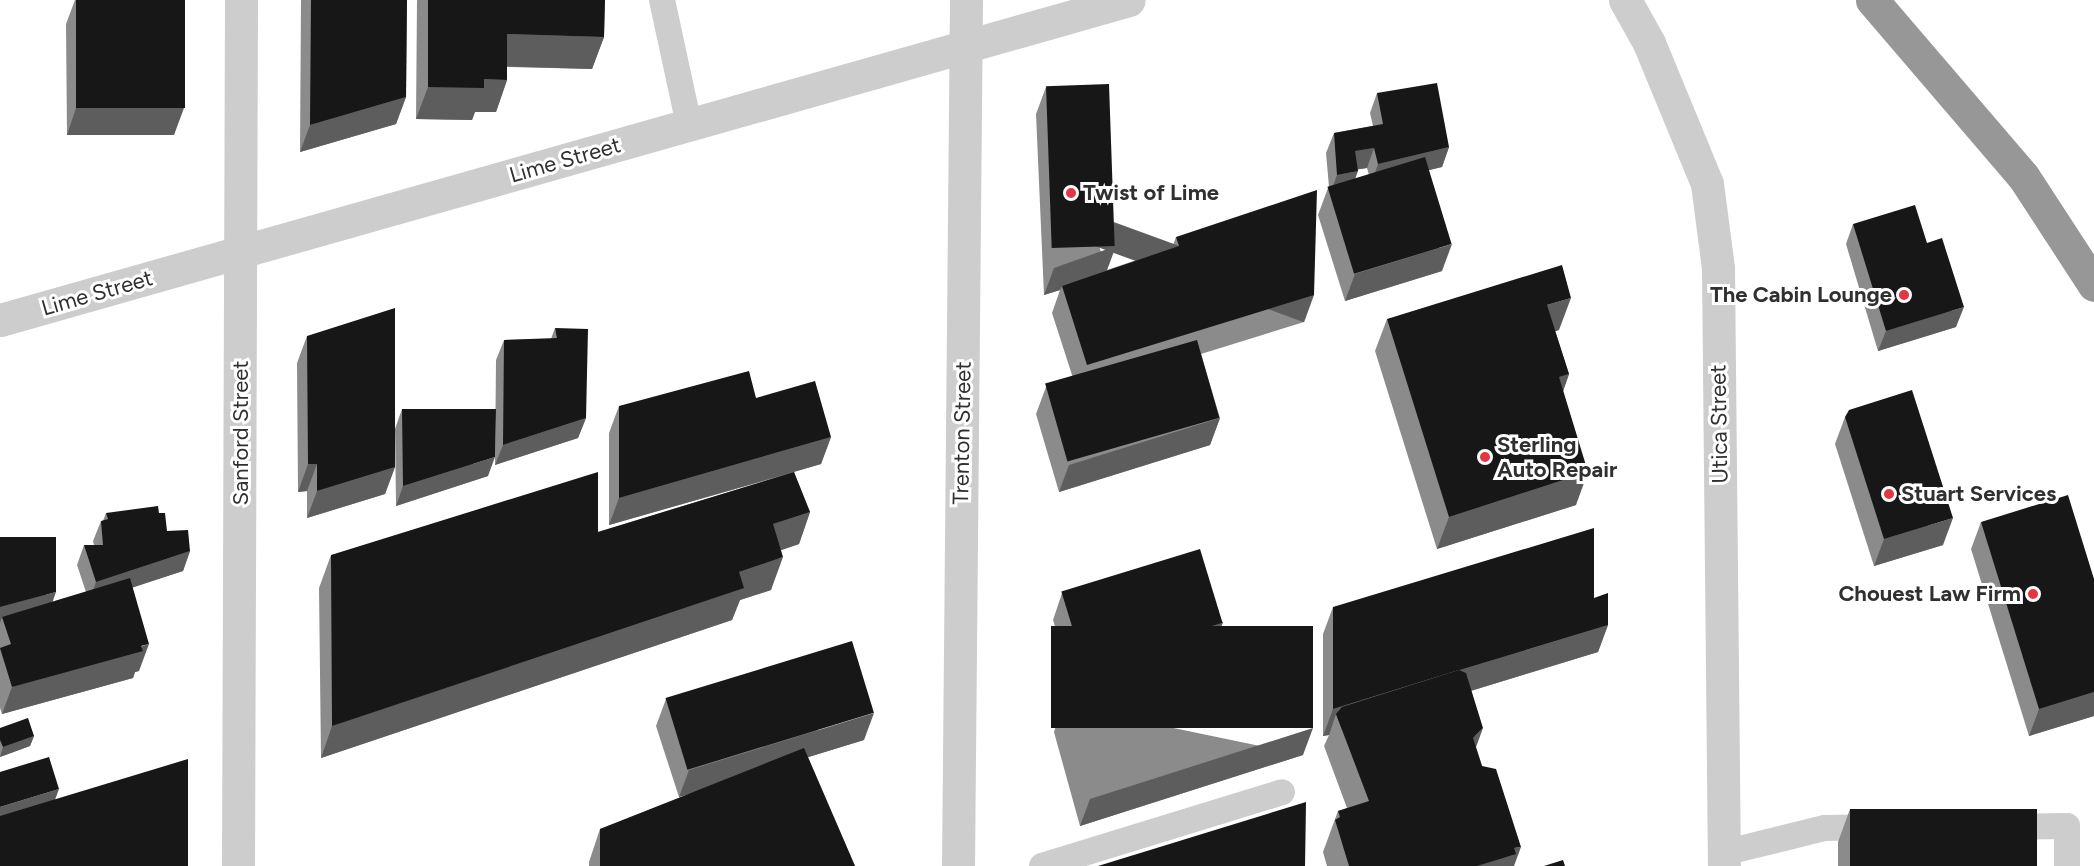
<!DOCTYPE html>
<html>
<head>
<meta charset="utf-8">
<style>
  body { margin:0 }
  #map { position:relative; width:2094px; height:866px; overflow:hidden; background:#fff; font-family:Figtree,sans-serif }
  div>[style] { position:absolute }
  .lane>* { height:26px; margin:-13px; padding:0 13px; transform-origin:13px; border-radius:13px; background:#cdcdcd }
  .street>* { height:33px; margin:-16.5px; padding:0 16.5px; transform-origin:16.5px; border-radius:16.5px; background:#cdcdcd }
  .highway>* { height:33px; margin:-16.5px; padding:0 16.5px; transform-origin:16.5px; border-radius:16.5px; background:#979797 }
  .wall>* { inset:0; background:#8b8b8b }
  .shaded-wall>* { inset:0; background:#5d5d5d; transform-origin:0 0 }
  .building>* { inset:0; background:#171717; transform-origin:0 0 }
  .dots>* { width:16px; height:16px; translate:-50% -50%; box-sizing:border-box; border:3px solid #fff; border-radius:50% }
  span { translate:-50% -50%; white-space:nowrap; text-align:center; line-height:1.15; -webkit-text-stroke:6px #fff; paint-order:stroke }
  .street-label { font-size:22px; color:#303030 }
  .poi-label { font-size:22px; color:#303030; font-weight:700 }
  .left { translate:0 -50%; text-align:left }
  .right { translate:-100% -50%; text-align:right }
</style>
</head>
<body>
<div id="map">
  <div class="lane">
    <i style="left:662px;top:0;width:128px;rotate:77.8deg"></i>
    <i style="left:2002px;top:827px;width:65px;rotate:-0.9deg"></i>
    <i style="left:2067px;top:826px;width:40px;rotate:90deg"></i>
    <i style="left:1723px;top:853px;width:105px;rotate:-13.8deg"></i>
    <i style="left:1825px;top:828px;width:54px;rotate:-1.1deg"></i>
    <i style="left:1042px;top:866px;width:251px;rotate:-17.1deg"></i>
  </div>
  <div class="street">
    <i style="left:1625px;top:0;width:49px;rotate:60.8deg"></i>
    <i style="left:1649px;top:43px;width:152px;rotate:67.6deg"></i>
    <i style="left:1707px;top:184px;width:85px;rotate:82.5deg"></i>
    <i style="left:1718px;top:268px;width:598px;rotate:89.43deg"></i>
    <i style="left:0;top:320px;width:1173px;rotate:-15.82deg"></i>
    <i style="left:238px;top:866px;width:866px;rotate:-89.8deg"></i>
    <i style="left:958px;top:866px;width:866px;rotate:-89.47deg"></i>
  </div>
  <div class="highway">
    <i style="left:1872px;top:0;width:232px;rotate:49.4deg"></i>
    <i style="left:2023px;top:176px;width:130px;rotate:56.9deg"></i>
  </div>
  <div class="wall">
    <i style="clip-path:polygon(75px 0,185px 0,174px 135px,67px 135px,66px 24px)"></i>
    <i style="clip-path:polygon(301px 0,407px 0,406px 97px,396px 124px,300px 152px)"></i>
    <i style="clip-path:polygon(417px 0,605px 0,604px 37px,592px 69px,507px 67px,507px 80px,496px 112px,475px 112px,472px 120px,416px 119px)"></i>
    <i style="clip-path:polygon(1046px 87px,1107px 270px,1172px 248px,1176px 237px,1304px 322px,1201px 354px,1220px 418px,1210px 445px,1059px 492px,1036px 414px,1046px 387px,1073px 378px,1052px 313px,1060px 290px,1044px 295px,1036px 114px)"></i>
    <i style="clip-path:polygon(evenodd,1377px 93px,1449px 147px,1442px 167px,1429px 170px,1442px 271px,1345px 301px,1318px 215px,1328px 188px,1329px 187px,1326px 153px,1334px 133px,1373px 126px,1370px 113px,1377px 93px,1367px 168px,1369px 175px,1355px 179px,1358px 169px,1367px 168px)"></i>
    <i style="clip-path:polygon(1853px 224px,1927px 243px,1956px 327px,1878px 351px,1846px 244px)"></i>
    <i style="clip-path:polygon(1387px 319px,1559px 330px,1555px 331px,1569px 374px,1563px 391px,1576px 505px,1437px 549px,1375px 351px)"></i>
    <i style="clip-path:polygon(555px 328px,586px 418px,578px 438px,495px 465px,496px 360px,504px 340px,551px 339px)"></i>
    <i style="clip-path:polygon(307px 336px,395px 467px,385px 494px,307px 518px,307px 491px,298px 492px,297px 363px)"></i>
    <i style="clip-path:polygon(756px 398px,831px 437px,821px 464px,794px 472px,810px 512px,799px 544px,781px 550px,771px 590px,740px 600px,732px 620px,321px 758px,319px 588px,331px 555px,598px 532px,778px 477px,609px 525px,609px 433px,619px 406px)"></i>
    <i style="clip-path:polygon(402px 409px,488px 476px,396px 506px,395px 429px)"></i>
    <i style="clip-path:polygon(1845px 417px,1943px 545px,1874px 566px,1835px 444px)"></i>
    <i style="clip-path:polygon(106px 513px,159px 513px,167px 531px,190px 551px,183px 571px,132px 587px,139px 671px,135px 672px,133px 678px,2px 714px,0 708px,0 537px,52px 602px,86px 592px,77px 565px,84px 545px,94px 545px,93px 541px,101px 521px,103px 521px)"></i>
    <i style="clip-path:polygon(1981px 522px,2094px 579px,2094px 716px,2029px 736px,1971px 549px)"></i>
    <i style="clip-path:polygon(1062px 593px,1223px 622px,1213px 649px,1075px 692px,1053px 620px)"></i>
    <i style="clip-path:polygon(1594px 598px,1608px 625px,1598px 652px,1471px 691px,1476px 747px,1514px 866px,1327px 866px,1323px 852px,1338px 811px,1347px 808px,1324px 746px,1329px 735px,1323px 736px,1323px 634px,1333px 607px)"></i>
    <i style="clip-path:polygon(666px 699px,864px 740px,808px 757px,855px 866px,589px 866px,589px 862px,600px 829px,690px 794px,679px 797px,656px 726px)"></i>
    <i style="clip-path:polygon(1063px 705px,1303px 755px,1080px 826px,1054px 732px)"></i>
    <i style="clip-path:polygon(0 728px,34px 736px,30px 746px,0 757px)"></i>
    <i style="clip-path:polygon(1850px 809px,2037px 866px,1838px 866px,1838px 842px)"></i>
  </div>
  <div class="shaded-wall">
    <i style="clip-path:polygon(507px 34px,604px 37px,592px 69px,495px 66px)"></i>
    <i style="clip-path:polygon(484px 79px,507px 80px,496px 112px,475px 112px,472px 120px,416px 119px,428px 87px)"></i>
    <i style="clip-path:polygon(406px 97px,396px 124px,300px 152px,310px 125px)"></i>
    <i style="clip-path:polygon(76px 108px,184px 108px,174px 135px,67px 135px)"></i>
    <i style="clip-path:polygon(1449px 147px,1442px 167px,1371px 184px,1378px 164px)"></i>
    <i style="clip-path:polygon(1374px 148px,1367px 168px,1348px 171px,1355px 151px)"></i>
    <i style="clip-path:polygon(1358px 171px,1351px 190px,1330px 194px,1337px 175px)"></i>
    <i style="clip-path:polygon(1452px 244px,1442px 271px,1345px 301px,1355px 274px)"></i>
    <i style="clip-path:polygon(1116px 246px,1106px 273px,1062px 286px,1060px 290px,1044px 295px,1054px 268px)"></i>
    <i style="left:1314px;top:295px;width:29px;height:238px;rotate:110deg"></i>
    <i style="clip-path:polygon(1571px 298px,1559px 330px,1535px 338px,1547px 305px)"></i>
    <i style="clip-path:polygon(1964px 307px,1956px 327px,1878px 351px,1886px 331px)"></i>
    <i style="clip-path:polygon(1569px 374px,1558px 406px,1559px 377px)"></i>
    <i style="clip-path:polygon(586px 418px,578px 438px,495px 465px,503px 445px)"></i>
    <i style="clip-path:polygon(1220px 418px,1210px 445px,1059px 492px,1069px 465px)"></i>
    <i style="clip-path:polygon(831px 437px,821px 464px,609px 525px,619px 498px)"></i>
    <i style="clip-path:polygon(495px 457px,488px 476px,396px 506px,403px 486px)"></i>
    <i style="clip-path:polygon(308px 464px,317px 464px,307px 491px,298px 492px)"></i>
    <i style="clip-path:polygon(395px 467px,385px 494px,307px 518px,317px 491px)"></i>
    <i style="clip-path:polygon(1588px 472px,1576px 505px,1437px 549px,1449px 517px)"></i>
    <i style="clip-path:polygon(810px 512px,799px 544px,761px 557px,773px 524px)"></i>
    <i style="clip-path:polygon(1953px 518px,1943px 545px,1874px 566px,1884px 539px)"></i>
    <i style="clip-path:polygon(190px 551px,183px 571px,89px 602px,96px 582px)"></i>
    <i style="clip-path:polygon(783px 557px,771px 590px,740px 600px,732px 620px,321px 758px,332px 726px,739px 572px)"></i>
    <i style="clip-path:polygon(56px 592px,49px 612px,2px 617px,0 623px,0 607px)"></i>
    <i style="clip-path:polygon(1223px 622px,1213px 649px,1075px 692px,1085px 665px)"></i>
    <i style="clip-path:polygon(1608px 625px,1598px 652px,1342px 730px,1336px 714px,1329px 735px,1323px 736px,1333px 709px)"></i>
    <i style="clip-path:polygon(149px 644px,139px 671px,135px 672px,133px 678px,2px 714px,12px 687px)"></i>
    <i style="clip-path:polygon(2094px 692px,2094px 716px,2029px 736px,2039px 709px)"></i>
    <i style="clip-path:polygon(874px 713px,864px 740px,679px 797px,689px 770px)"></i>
    <i style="clip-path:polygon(1313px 728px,1303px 755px,1080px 826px,1090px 799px)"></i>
    <i style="clip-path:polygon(1483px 728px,1471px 761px,1473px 738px)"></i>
    <i style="clip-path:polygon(34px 736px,30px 746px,0 757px,3px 747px)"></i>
    <i style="clip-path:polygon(59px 789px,52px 808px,0 824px,0 807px)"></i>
    <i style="clip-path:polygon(1521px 847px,1514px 866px,1477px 866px,1514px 848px)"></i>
  </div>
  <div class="building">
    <i style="left:76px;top:0;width:109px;height:108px"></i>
    <i style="clip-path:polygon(311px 0,407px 0,406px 97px,310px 125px)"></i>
    <i style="clip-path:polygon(428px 0,605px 0,604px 37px,507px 34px,507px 80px,484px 79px,484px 88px,428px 87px)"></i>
    <i style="clip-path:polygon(1437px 83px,1449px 147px,1378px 164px,1374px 148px,1355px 151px,1358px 171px,1337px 175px,1334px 133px,1383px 124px,1377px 93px)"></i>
    <i style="left:1109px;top:84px;width:162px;height:63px;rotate:88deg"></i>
    <i style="left:1425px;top:157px;width:91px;height:102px;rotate:73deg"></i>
    <i style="clip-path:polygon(1317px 190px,1314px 295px,1087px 365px,1062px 286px,1179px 246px,1176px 237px)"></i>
    <i style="clip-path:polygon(1915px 205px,1927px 243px,1942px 238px,1964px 307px,1886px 331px,1853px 224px)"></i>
    <i style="clip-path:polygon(1562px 265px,1571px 298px,1547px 305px,1569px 374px,1559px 377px,1588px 472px,1449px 517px,1387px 319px)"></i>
    <i style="clip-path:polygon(395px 308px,395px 467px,317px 491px,317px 464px,308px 464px,307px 336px)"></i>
    <i style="clip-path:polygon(555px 328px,588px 329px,586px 418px,503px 445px,504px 340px,557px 338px)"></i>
    <i style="left:1197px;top:340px;width:81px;height:158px;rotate:74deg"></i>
    <i style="clip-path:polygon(749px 371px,756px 398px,815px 381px,831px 437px,619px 498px,619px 406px)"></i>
    <i style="clip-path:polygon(1912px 390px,1953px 518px,1884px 539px,1845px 417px,1849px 410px)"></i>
    <i style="clip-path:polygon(402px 409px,496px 409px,495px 457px,403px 486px)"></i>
    <i style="clip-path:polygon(598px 472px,598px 532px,794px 472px,810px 512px,773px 524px,783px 557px,739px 572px,744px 588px,332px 726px,331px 555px)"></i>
    <i style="clip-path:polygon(2068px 495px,2094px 579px,2094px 692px,2039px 709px,1981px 522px)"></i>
    <i style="clip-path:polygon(158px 506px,159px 513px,165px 513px,167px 531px,188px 530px,190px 551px,96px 582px,84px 545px,103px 545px,101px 521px,108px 519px,106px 513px)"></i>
    <i style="clip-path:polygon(1594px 528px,1594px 598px,1608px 593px,1608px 625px,1460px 670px,1459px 670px,1333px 709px,1333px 607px)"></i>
    <i style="clip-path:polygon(0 537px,56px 537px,56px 592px,0 607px)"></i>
    <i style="left:1200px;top:549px;width:77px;height:145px;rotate:73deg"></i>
    <i style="clip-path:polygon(130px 578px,149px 644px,141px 646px,143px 651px,12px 687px,0 648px,11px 644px,2px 617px)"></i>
    <i style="left:1313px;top:626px;width:102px;height:262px;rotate:90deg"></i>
    <i style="left:852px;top:641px;width:75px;height:195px;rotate:73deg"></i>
    <i style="clip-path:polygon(1459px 670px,1466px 673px,1483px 728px,1473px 738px,1482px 766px,1496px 769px,1521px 847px,1514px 848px,1516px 854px,1477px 866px,1349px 866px,1335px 820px,1340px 817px,1338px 811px,1369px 801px,1336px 714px,1342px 707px)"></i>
    <i style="clip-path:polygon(28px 718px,34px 736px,3px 747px,0 740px,0 728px)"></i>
    <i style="clip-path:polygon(804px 748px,855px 866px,600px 866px,600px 829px)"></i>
    <i style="clip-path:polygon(49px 757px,59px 789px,0 807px,0 772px)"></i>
    <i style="clip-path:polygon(188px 759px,188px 866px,0 866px,0 816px)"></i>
    <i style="clip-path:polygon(1306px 802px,1305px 866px,1098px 866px)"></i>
    <i style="left:1850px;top:809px;width:187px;height:57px"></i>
    <i style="clip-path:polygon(1563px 860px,1565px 866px,1544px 866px)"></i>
  </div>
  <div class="dots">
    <i style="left:1071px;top:193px;background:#e33542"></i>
    <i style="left:1904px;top:295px;background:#e33542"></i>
    <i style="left:1485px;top:457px;background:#e33542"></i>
    <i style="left:1889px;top:494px;background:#e33542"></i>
    <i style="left:2033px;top:594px;background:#e33542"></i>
  </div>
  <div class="street-label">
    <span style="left:565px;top:160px;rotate:-16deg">Lime Street</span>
    <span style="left:97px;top:293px;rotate:-16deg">Lime Street</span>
    <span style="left:1719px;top:424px;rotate:-91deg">Utica Street</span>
    <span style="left:241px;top:433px;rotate:-90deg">Sanford Street</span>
    <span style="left:962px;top:433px;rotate:-89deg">Trenton Street</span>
  </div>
  <div class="poi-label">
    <span class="left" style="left:1083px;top:193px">Twist of Lime</span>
    <span class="right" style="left:1892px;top:295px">The Cabin Lounge</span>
    <span class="left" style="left:1497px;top:457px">Sterling<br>Auto Repair</span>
    <span class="left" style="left:1901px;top:494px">Stuart Services</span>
    <span class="right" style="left:2021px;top:594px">Chouest Law Firm</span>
  </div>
</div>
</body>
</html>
